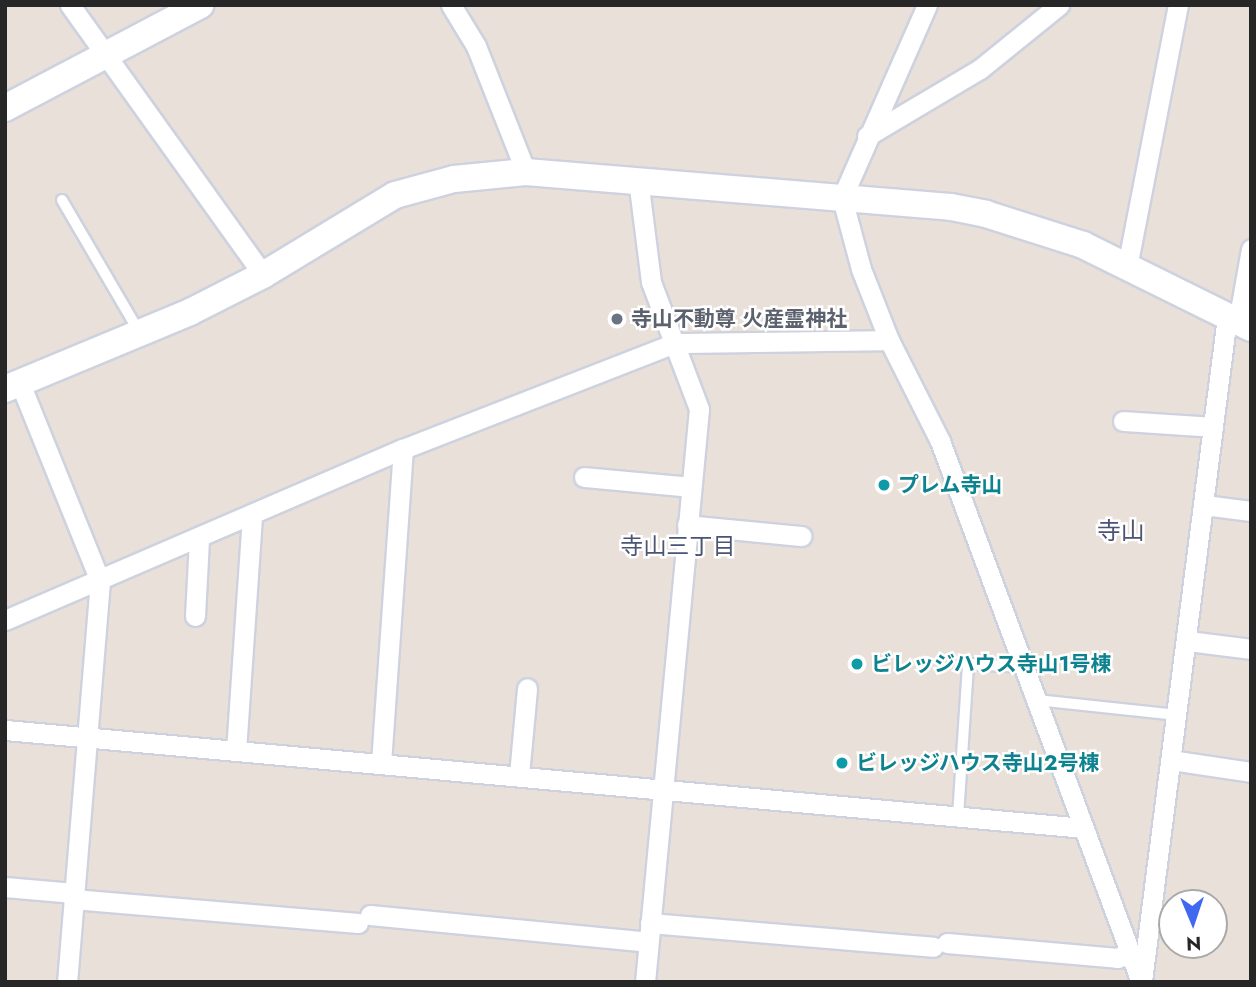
<!DOCTYPE html>
<html>
<head>
<meta charset="utf-8">
<style>
  body { margin:0 }
  #map { position:relative; width:1256px; height:987px; overflow:hidden; background:#e9e1d9; font-family:Jost,"Noto Sans JP",sans-serif }
  div>[style] { position:absolute }
  .roads { filter:drop-shadow(2px 0 #ced2df) drop-shadow(-2px 0 #ced2df) drop-shadow(0 2px #ced2df) drop-shadow(0 -2px #ced2df) }
  .lane>* { height:10px; margin:-5px; padding:0 5px; transform-origin:5px; border-radius:5px; background:#fff }
  .street>* { height:19px; margin:-9.5px; padding:0 9.5px; transform-origin:9.5px; border-radius:9.5px; background:#fff }
  .secondary>* { height:26px; margin:-13px; padding:0 13px; transform-origin:13px; border-radius:13px; background:#fff }
  .dots>* { width:19px; height:19px; translate:-50% -50%; box-sizing:border-box; border:4px solid #fff; border-radius:50% }
  span { translate:-50% -50%; white-space:nowrap; text-align:center; line-height:1.15; -webkit-text-stroke:5px #fff; paint-order:stroke }
  .worship-label { font-size:21px; color:#5b616d; font-weight:700 }
  .left { translate:0 -50%; text-align:left }
  .culture-label { font-size:21px; color:#0d838f; font-weight:700 }
  .neighbourhood-label { font-size:23px; color:#4b5474 }
  .quarter-label { font-size:24px; color:#4b5474 }
  .frame { position:absolute; inset:0; border:7px solid #272727; pointer-events:none }
  .north { position:absolute; left:1158px; top:889px; width:70px; height:70px; box-sizing:border-box; background:#fff; border:2px solid #a9a9a9; border-radius:50%; rotate:178deg; font-size:19px; font-weight:700; line-height:28px; text-align:center; color:#272727 }
  .north::after { content:''; display:block; margin:auto; width:24px; height:32px; background:#4069ef; clip-path:polygon(50% 0,100% 100%,50% 72%,0 100%) }
</style>
</head>
<body>
<div id="map">
  <div class="roads">
    <div class="lane">
      <i style="left:62px;top:200px;width:153px;rotate:59.7deg"></i>
      <i style="left:1037px;top:700px;width:141px;rotate:6.1deg"></i>
      <i style="left:958px;top:816px;width:152px;rotate:-86.2deg"></i>
      <i style="left:968px;top:664px;width:56px;rotate:3.1deg"></i>
    </div>
    <div class="street">
      <i style="left:70px;top:5px;width:332px;rotate:54.4deg"></i>
      <i style="left:451px;top:5px;width:48px;rotate:58.6deg"></i>
      <i style="left:476px;top:46px;width:136px;rotate:68.4deg"></i>
      <i style="left:927px;top:5px;width:211px;rotate:113.8deg"></i>
      <i style="left:842px;top:198px;width:73px;rotate:75deg"></i>
      <i style="left:861px;top:269px;width:76px;rotate:68.5deg"></i>
      <i style="left:889px;top:340px;width:113px;rotate:63.2deg"></i>
      <i style="left:940px;top:441px;width:577px;rotate:69.62deg"></i>
      <i style="left:867px;top:136px;width:131px;rotate:-30.7deg"></i>
      <i style="left:980px;top:69px;width:102px;rotate:-39deg"></i>
      <i style="left:638px;top:179px;width:104px;rotate:82.8deg"></i>
      <i style="left:651px;top:282px;width:136px;rotate:69.3deg"></i>
      <i style="left:699px;top:409px;width:576px;rotate:95.38deg"></i>
      <i style="left:1127px;top:267px;width:267px;rotate:-79deg"></i>
      <i style="left:1238px;top:322px;width:74px;rotate:-79.9deg"></i>
      <i style="left:20px;top:383px;width:214px;rotate:68deg"></i>
      <i style="left:100px;top:581px;width:402px;rotate:94.7deg"></i>
      <i style="left:1123px;top:421px;width:90px;rotate:3.8deg"></i>
      <i style="left:584px;top:477px;width:107px;rotate:5.3deg"></i>
      <i style="left:1204px;top:505px;width:47px;rotate:7.3deg"></i>
      <i style="left:687px;top:525px;width:115px;rotate:5.5deg"></i>
      <i style="left:195px;top:616px;width:76px;rotate:-87deg"></i>
      <i style="left:5px;top:620px;width:433px;rotate:-23.3deg"></i>
      <i style="left:403px;top:449px;width:292px;rotate:-21.3deg"></i>
      <i style="left:675px;top:343px;width:214px;rotate:-0.8deg"></i>
      <i style="left:1188px;top:641px;width:64px;rotate:7.2deg"></i>
      <i style="left:5px;top:730px;width:1083px;rotate:5.19deg"></i>
      <i style="left:236px;top:751px;width:234px;rotate:-86.1deg"></i>
      <i style="left:1171px;top:760px;width:81px;rotate:8.5deg"></i>
      <i style="left:381px;top:763px;width:315px;rotate:-86deg"></i>
      <i style="left:519px;top:775px;width:87px;rotate:-84.7deg"></i>
      <i style="left:5px;top:887px;width:69px;rotate:5deg"></i>
      <i style="left:73px;top:899px;width:286px;rotate:4.8deg"></i>
      <i style="left:370px;top:915px;width:279px;rotate:5.5deg"></i>
      <i style="left:650px;top:923px;width:284px;rotate:4.8deg"></i>
      <i style="left:947px;top:943px;width:171px;rotate:5deg"></i>
      <i style="left:1117px;top:958px;width:15px;rotate:-20deg"></i>
      <i style="left:1142px;top:981px;width:669px;rotate:-82.71deg"></i>
    </div>
    <div class="secondary">
      <i style="left:5px;top:108px;width:221px;rotate:-27.8deg"></i>
      <i style="left:5px;top:389px;width:200px;rotate:-22.6deg"></i>
      <i style="left:190px;top:312px;width:82px;rotate:-26.9deg"></i>
      <i style="left:263px;top:275px;width:154px;rotate:-31.2deg"></i>
      <i style="left:395px;top:195px;width:61px;rotate:-15.2deg"></i>
      <i style="left:454px;top:179px;width:72px;rotate:-5.6deg"></i>
      <i style="left:526px;top:172px;width:426px;rotate:4.7deg"></i>
      <i style="left:951px;top:207px;width:36px;rotate:11deg"></i>
      <i style="left:986px;top:214px;width:102px;rotate:17.7deg"></i>
      <i style="left:1083px;top:245px;width:187px;rotate:26.3deg"></i>
    </div>
  </div>
  <div class="dots">
    <i style="left:617px;top:319px;background:#6b7280"></i>
    <i style="left:884px;top:485px;background:#0f9aa8"></i>
    <i style="left:857px;top:664px;background:#0f9aa8"></i>
    <i style="left:842px;top:763px;background:#0f9aa8"></i>
  </div>
  <div class="worship-label">
    <span class="left" style="left:631px;top:319px">寺山不動尊 火産霊神社</span>
  </div>
  <div class="culture-label">
    <span class="left" style="left:898px;top:485px">プレム寺山</span>
    <span class="left" style="left:871px;top:664px">ビレッジハウス寺山1号棟</span>
    <span class="left" style="left:856px;top:763px">ビレッジハウス寺山2号棟</span>
  </div>
  <div class="neighbourhood-label">
    <span style="left:678px;top:546px">寺山三丁目</span>
  </div>
  <div class="quarter-label">
    <span style="left:1121px;top:531px">寺山</span>
  </div>
  <div class="frame"></div>
  <div class="north">N</div>
</div>
</body>
</html>
